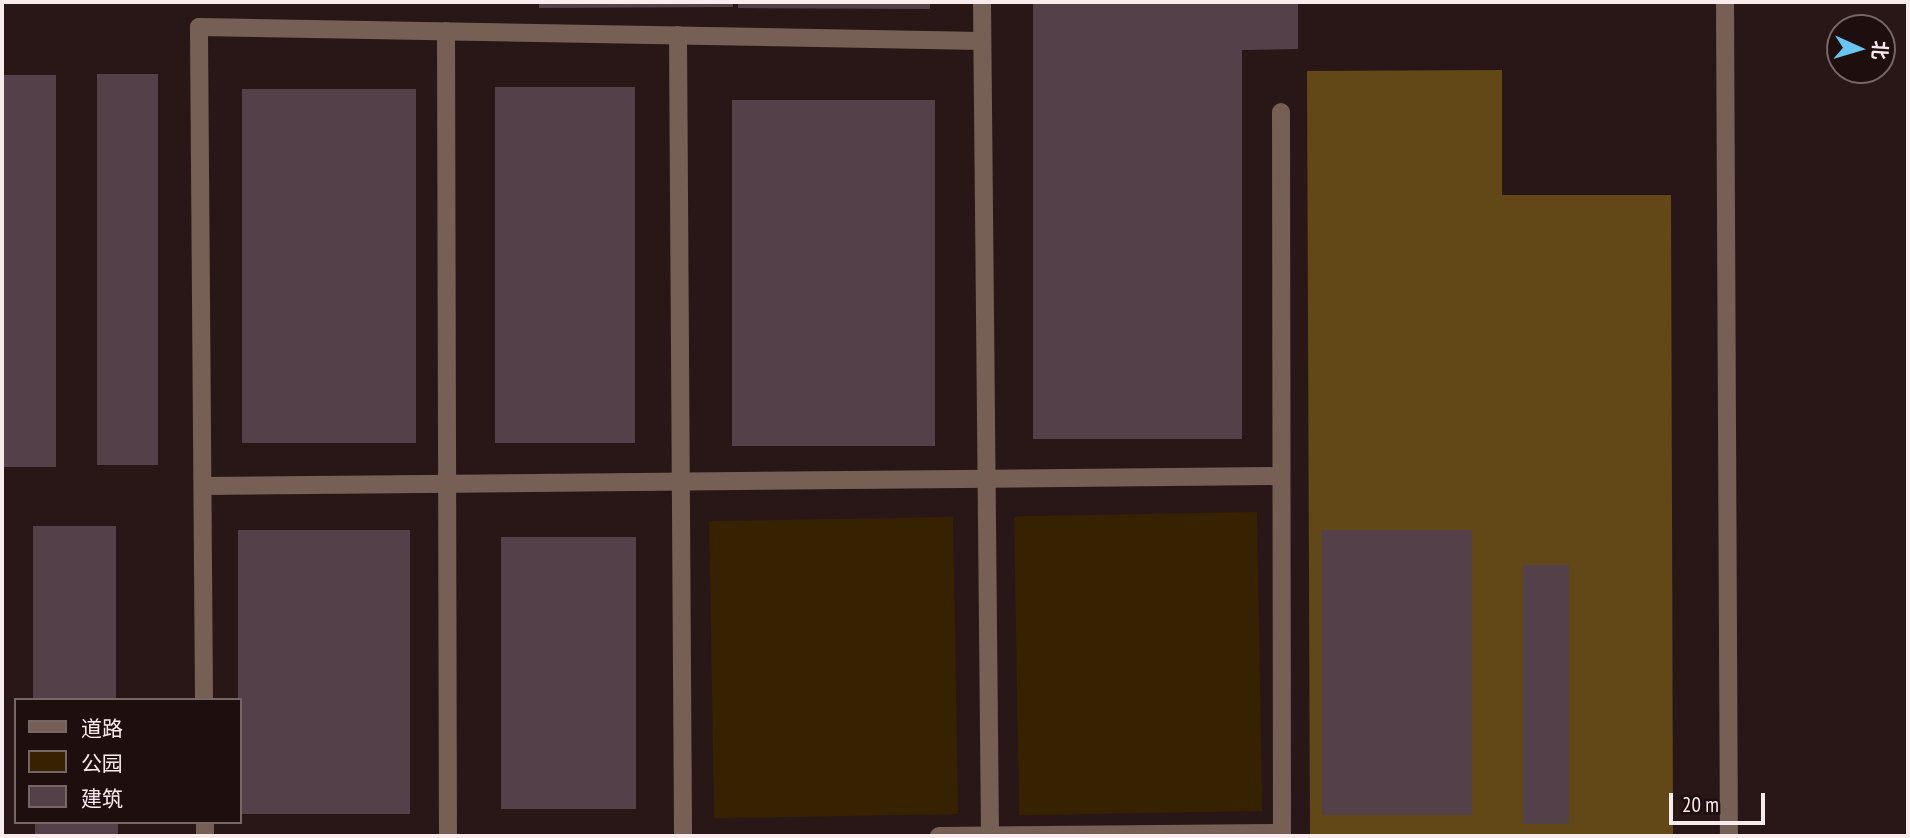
<!DOCTYPE html>
<html>
<head>
<meta charset="utf-8">
<style>
  body { margin:0 }
  #map { position:relative; width:1910px; height:838px; overflow:hidden; background:#291717; font-family:"PT Sans Narrow","Noto Sans SC",sans-serif }
  div>[style] { position:absolute }
  .green>* { inset:0; background:#362200; transform-origin:0 0 }
  .forest>* { inset:0; background:#634817 }
  .building>* { inset:0; background:#534049; transform-origin:0 0 }
  .minor>* { height:18px; margin:-9px; padding:0 9px; transform-origin:9px; border-radius:9px; background:#766055 }
  span { translate:-50% -50%; white-space:nowrap; text-align:center; line-height:1.15; -webkit-text-stroke:6px #1f0e0e; paint-order:stroke }
  .frame { position:absolute; inset:0; border:4px solid #f9ebeb; pointer-events:none }
  .legend { position:absolute; left:14px; top:698px; width:228px; height:126px; box-sizing:border-box; background:#1f0e0e; border:2px solid #766666; margin:0; padding:9px 12px; list-style:none; font-size:21px; color:#f9ebeb }
  .legend li { display:flex; align-items:center; gap:14px; height:35px }
  .legend b { width:35px; border:2px solid #766666 }
  .north { position:absolute; left:1826px; top:14px; width:70px; height:70px; box-sizing:border-box; background:#1f0e0e; border:2px solid #766666; border-radius:50%; rotate:94deg; font-size:19px; font-weight:700; line-height:28px; text-align:center; color:#f9ebeb }
  .north::after { content:''; display:block; margin:auto; width:24px; height:32px; background:#68c4f0; clip-path:polygon(50% 0,100% 100%,50% 72%,0 100%) }
  .scale { position:absolute; left:1669px; top:793px; width:96px; height:32px; box-sizing:border-box; border:4px solid #f9ebeb; border-top:0; padding-left:9px; font-size:21px; line-height:24px; white-space:nowrap; color:#f9ebeb; -webkit-text-stroke:5px #1f0e0e; paint-order:stroke }
</style>
</head>
<body>
<div id="map">
  <div class="green">
    <i style="left:1257px;top:512px;width:299px;height:243px;rotate:89deg"></i>
    <i style="left:953px;top:517px;width:297px;height:244px;rotate:89deg"></i>
  </div>
  <div class="forest">
    <i style="clip-path:polygon(1502px 70px,1502px 195px,1671px 195px,1673px 836px,1310px 836px,1307px 71px)"></i>
  </div>
  <div class="building">
    <i style="clip-path:polygon(539px 2px,733px 2px,733px 7px,539px 8px)"></i>
    <i style="clip-path:polygon(738px 2px,930px 2px,930px 9px,738px 8px)"></i>
    <i style="clip-path:polygon(1033px 2px,1298px 2px,1298px 49px,1242px 50px,1242px 439px,1033px 439px)"></i>
    <i style="left:97px;top:74px;width:61px;height:391px"></i>
    <i style="left:2px;top:75px;width:54px;height:392px"></i>
    <i style="left:635px;top:87px;width:356px;height:140px;rotate:90deg"></i>
    <i style="left:242px;top:89px;width:174px;height:354px"></i>
    <i style="left:732px;top:100px;width:203px;height:346px"></i>
    <i style="left:116px;top:526px;width:174px;height:83px;rotate:90deg"></i>
    <i style="left:410px;top:530px;width:284px;height:172px;rotate:90deg"></i>
    <i style="left:1472px;top:530px;width:285px;height:150px;rotate:90deg"></i>
    <i style="left:501px;top:537px;width:135px;height:272px"></i>
    <i style="left:1523px;top:565px;width:46px;height:259px"></i>
    <i style="left:35px;top:822px;width:83px;height:14px"></i>
  </div>
  <div class="minor">
    <i style="left:982px;top:2px;width:834px;rotate:89.45deg"></i>
    <i style="left:1725px;top:2px;width:834px;rotate:89.73deg"></i>
    <i style="left:446px;top:31px;width:805px;rotate:89.86deg"></i>
    <i style="left:678px;top:35px;width:801px;rotate:89.64deg"></i>
    <i style="left:203px;top:486px;width:1077px;rotate:-0.53deg"></i>
    <i style="left:204px;top:700px;width:673px;rotate:-90.43deg"></i>
    <i style="left:199px;top:27px;width:783px;rotate:1.02deg"></i>
    <i style="left:205px;top:822px;width:14px;rotate:90deg"></i>
    <i style="left:939px;top:836px;width:343px;rotate:-0.5deg"></i>
    <i style="left:1282px;top:833px;width:721px;rotate:-90.08deg"></i>
  </div>
  <div class="frame"></div>
  <ul class="legend">
  <li><b style="height:9px;background:#766055"></b>道路</li>
  <li><b style="height:19px;background:#362200"></b>公园</li>
  <li><b style="height:19px;background:#534049"></b>建筑</li>
  </ul>
  <div class="north">北</div>
  <div class="scale">20 m</div>
</div>
</body>
</html>
